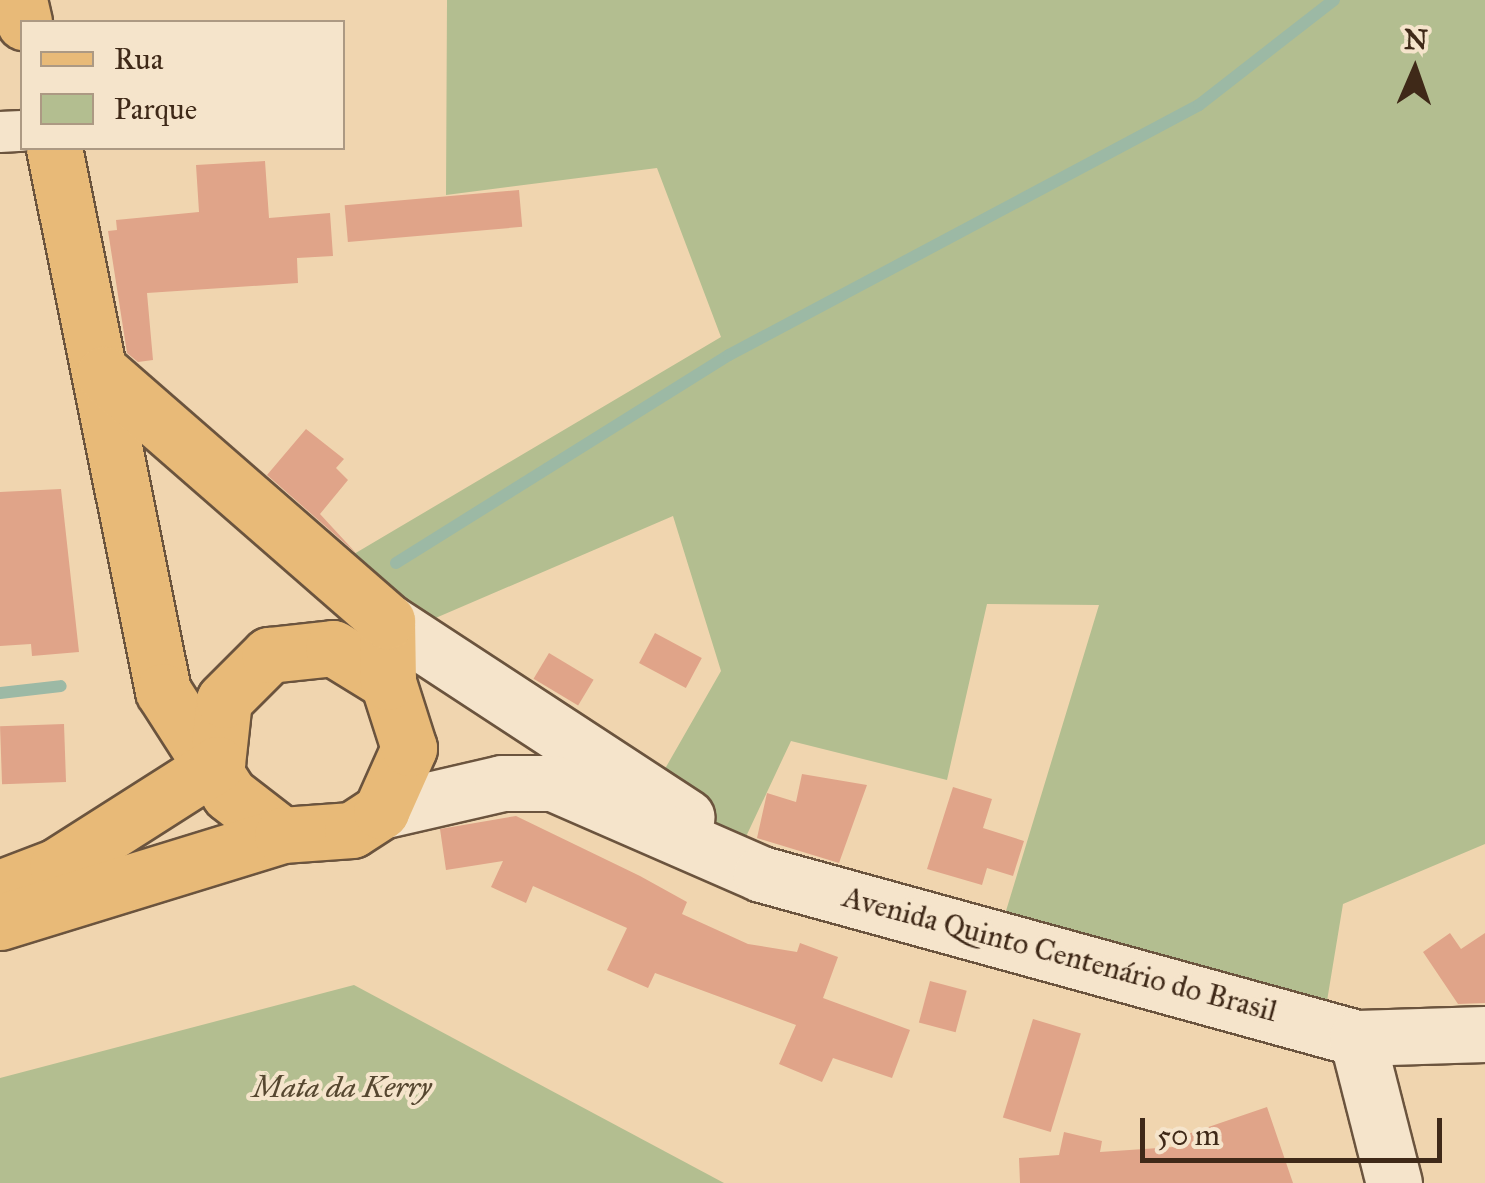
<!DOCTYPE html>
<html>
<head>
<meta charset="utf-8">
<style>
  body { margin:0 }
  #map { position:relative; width:1485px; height:1183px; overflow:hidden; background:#f0d5af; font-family:"IM FELL Great Primer",serif }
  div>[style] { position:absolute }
  .green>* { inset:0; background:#b3be90 }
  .stream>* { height:12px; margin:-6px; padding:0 6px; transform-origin:6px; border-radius:6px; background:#9cb9a5 }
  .building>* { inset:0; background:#e0a489; transform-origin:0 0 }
  .roads { filter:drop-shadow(2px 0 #6b543e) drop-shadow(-2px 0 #6b543e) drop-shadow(0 2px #6b543e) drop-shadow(0 -2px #6b543e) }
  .street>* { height:40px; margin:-20px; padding:0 20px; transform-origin:20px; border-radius:20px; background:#f5e4cb }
  .secondary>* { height:55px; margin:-27.5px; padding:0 27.5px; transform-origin:27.5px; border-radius:27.5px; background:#f5e4cb }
  .primary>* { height:55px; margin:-27.5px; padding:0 27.5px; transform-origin:27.5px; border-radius:27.5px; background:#e8ba78 }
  span { translate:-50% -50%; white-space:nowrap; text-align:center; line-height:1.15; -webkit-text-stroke:8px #f5e4cb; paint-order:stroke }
  .street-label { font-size:30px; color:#3f2918 }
  .park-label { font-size:30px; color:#564730; font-style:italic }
  .legend { position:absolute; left:20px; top:20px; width:325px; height:130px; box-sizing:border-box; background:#f5e4cb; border:2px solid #ac9983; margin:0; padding:12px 18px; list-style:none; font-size:30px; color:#3f2918 }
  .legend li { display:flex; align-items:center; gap:20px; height:50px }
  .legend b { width:50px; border:2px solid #ac9983 }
  .north { position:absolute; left:1365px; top:20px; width:100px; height:100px; -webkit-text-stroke:8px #f5e4cb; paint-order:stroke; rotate:2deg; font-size:28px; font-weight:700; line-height:40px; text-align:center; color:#3f2918 }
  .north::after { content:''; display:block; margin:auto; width:35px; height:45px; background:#3f2918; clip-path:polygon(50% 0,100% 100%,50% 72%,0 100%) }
  .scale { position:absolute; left:1140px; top:1118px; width:302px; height:45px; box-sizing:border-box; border:5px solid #3f2918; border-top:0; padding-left:12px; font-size:30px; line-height:35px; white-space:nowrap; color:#3f2918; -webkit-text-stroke:8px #f5e4cb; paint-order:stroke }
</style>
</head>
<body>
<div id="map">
  <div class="green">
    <i style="clip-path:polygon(447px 0,1485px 0,1485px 844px,1343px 904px,1326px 1007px,1002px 924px,1099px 605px,987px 604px,947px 780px,791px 741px,743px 843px,658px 781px,721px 671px,673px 516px,417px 626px,332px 567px,721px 337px,657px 168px,446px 195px)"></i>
    <i style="clip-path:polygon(354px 985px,724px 1183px,0 1183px,0 1078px)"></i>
  </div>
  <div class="stream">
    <i style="left:396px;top:563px;width:393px;rotate:-32deg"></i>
    <i style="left:729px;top:355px;width:532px;rotate:-28.01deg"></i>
    <i style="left:1199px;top:105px;width:171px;rotate:-37.9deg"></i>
    <i style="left:0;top:693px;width:61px;rotate:-6.5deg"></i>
  </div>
  <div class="building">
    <i style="clip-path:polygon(265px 161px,269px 218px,330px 213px,333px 256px,297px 258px,298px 283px,147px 293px,153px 360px,138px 362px,127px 353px,108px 231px,117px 230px,116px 220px,199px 212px,196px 165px)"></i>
    <i style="left:519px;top:190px;width:37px;height:175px;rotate:85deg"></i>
    <i style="clip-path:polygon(306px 429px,344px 459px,336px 468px,348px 480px,320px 514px,356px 553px,267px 475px)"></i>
    <i style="clip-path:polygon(61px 489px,79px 652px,32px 656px,31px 644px,0 646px,0 492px)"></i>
    <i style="left:655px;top:633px;width:53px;height:34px;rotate:28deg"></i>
    <i style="left:549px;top:653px;width:52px;height:30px;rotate:31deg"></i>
    <i style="left:64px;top:724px;width:58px;height:64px;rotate:88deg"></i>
    <i style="clip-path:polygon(802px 774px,867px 785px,839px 863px,757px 838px,767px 793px,796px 802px)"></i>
    <i style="clip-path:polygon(953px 787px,992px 799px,983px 828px,1024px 841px,1013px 876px,987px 868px,982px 885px,927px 869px)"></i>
    <i style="clip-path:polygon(516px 816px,640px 876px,687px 902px,682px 914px,748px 944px,797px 952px,800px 943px,838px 957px,823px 998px,910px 1030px,892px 1078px,833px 1058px,822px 1082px,779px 1064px,796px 1025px,655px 973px,648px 988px,607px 970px,627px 928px,533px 886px,526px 903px,491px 887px,503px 861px,446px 870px,440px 829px)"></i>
    <i style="clip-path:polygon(1450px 933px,1461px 949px,1485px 933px,1485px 1003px,1458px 1004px,1423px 952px)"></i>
    <i style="left:930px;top:981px;width:38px;height:43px;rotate:15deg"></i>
    <i style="left:1033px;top:1019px;width:50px;height:103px;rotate:17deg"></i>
    <i style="clip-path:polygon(1267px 1107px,1293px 1183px,1020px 1183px,1019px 1158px,1059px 1155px,1064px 1132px,1102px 1141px,1100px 1152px,1188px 1146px,1185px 1135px)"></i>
  </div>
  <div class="roads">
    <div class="street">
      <i style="left:0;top:132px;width:22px;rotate:-3deg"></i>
    </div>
    <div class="secondary">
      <i style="left:387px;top:621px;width:358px;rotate:33.2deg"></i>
      <i style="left:381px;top:811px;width:124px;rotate:-13deg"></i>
      <i style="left:502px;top:783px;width:51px"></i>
      <i style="left:553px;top:783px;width:227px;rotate:23.6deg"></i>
      <i style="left:761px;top:874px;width:618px;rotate:15.39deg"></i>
      <i style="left:1357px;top:1038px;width:128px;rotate:-1.8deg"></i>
      <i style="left:1357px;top:1038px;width:150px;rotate:75.7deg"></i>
    </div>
    <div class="primary">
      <i style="left:19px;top:0;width:23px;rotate:77deg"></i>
      <i style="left:54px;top:148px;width:554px;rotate:78.65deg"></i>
      <i style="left:163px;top:691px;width:122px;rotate:57.3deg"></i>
      <i style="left:229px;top:794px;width:67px;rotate:37.7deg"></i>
      <i style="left:217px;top:764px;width:64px;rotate:-83.8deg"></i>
      <i style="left:224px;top:700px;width:64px;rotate:-45deg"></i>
      <i style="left:269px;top:655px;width:64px;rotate:-6.2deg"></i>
      <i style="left:333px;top:648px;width:65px;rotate:31.7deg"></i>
      <i style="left:0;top:888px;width:61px;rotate:-21.1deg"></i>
      <i style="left:57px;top:866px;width:190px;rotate:-32.5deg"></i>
      <i style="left:0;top:922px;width:295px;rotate:-17.1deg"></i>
      <i style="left:282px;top:835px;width:70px;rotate:-4.1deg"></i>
      <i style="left:352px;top:830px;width:35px;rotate:-33deg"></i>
      <i style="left:381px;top:811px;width:69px;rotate:-66deg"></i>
      <i style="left:409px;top:748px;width:69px;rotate:-107.7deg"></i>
      <i style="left:388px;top:682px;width:61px;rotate:-90.9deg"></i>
      <i style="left:387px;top:621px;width:376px;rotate:-138.9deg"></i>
    </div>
  </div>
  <div class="street-label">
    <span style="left:1060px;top:954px;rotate:15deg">Avenida Quinto Centenário do Brasil</span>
  </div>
  <div class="park-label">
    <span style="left:342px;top:1087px">Mata da Kerry</span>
  </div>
  <ul class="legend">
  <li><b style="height:12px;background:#e8ba78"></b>Rua</li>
  <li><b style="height:28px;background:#b3be90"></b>Parque</li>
  </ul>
  <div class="north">N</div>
  <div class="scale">50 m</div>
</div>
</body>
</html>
